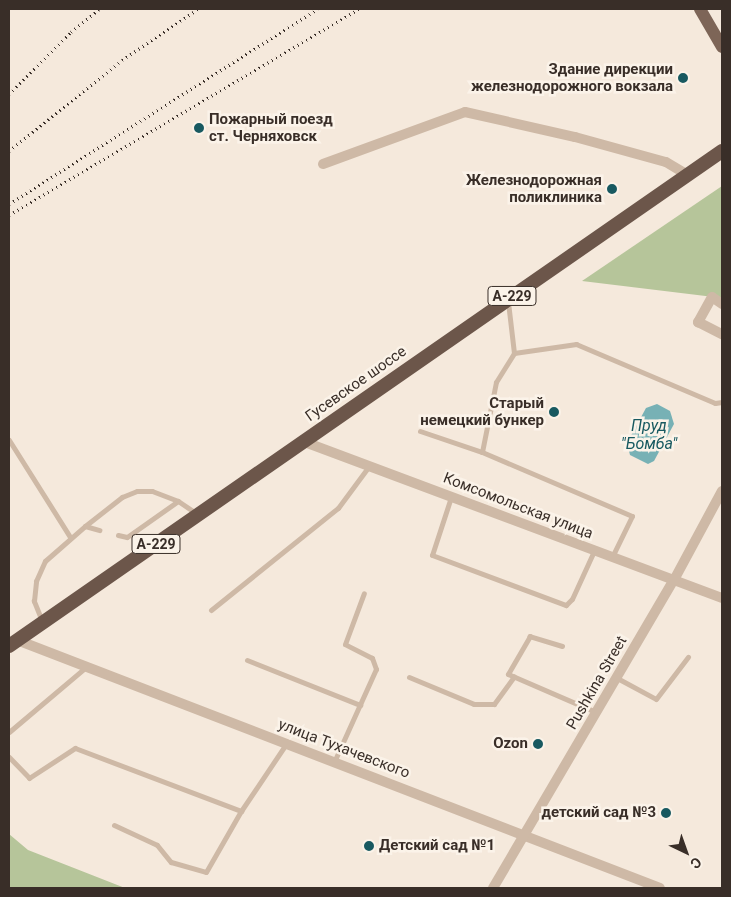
<!DOCTYPE html>
<html>
<head>
<meta charset="utf-8">
<style>
  body { margin:0 }
  #map { position:relative; width:731px; height:897px; overflow:hidden; background:#f5e9dc; font-family:Roboto,sans-serif }
  div>[style] { position:absolute }
  .green>* { inset:0; background:#b6c59a }
  .water>* { inset:0; background:#77b1b5 }
  .service>* { height:5px; margin:-2.5px; padding:0 2.5px; transform-origin:2.5px; border-radius:2.5px; background:#ceb9a6 }
  .minor>* { height:10px; margin:-5px; padding:0 5px; transform-origin:5px; border-radius:5px; background:#ceb9a6 }
  .primary>* { height:12px; margin:-6px; padding:0 6px; transform-origin:6px; border-radius:6px; background:#7d6557 }
  .trunk>* { height:14px; margin:-7px; padding:0 7px; transform-origin:7px; border-radius:7px; background:#6c564a }
  .rail>* { height:3px; margin-top:-1.5px; transform-origin:0; background:repeating-linear-gradient(90deg,#392e28 0 1px,transparent 0 5px) }
  .dots>* { width:14px; height:14px; translate:-50% -50%; box-sizing:border-box; border:2px solid #fbf3e9; border-radius:50% }
  span { translate:-50% -50%; white-space:nowrap; text-align:center; line-height:1.15; -webkit-text-stroke:5px #fbf3e9; paint-order:stroke }
  .shield-label span { padding:1px 4px; background:#fbf3e9; border:1px solid; border-radius:4px; -webkit-text-stroke-width:0 }
  .shield-label { font-size:14px; color:#392e28; font-weight:700 }
  .poi-label { font-size:15px; color:#392e28; font-weight:700 }
  .right { translate:-100% -50%; text-align:right }
  .left { translate:0 -50%; text-align:left }
  .street-label { font-size:15px; color:#392e28 }
  .water-label { font-size:16px; color:#185960; font-style:italic }
  .frame { position:absolute; inset:0; border:10px solid #392e28; pointer-events:none }
  .north { position:absolute; left:661px; top:827px; width:50px; height:50px; -webkit-text-stroke:4px #fbf3e9; paint-order:stroke; rotate:138deg; font-size:14px; font-weight:700; line-height:20px; text-align:center; color:#392e28 }
  .north::after { content:''; display:block; margin:auto; width:18px; height:22px; background:#392e28; clip-path:polygon(50% 0,100% 100%,50% 72%,0 100%) }
</style>
</head>
<body>
<div id="map">
  <div class="green">
    <i style="clip-path:polygon(722px 186px,722px 298px,582px 281px)"></i>
    <i style="clip-path:polygon(9px 834px,28px 850px,125px 888px,9px 888px)"></i>
  </div>
  <div class="water">
    <i style="clip-path:polygon(657px 404px,670px 411px,674px 424px,654px 461px,648px 464px,630px 455px,627px 443px,646px 408px)"></i>
  </div>
  <div class="service">
    <i style="left:508px;top:302px;width:51px;rotate:83.3deg"></i>
    <i style="left:514px;top:353px;width:63px;rotate:-8.3deg"></i>
    <i style="left:576px;top:344px;width:151px;rotate:23deg"></i>
    <i style="left:715px;top:403px;width:7px;rotate:-8deg"></i>
    <i style="left:420px;top:431px;width:65px;rotate:18.7deg"></i>
    <i style="left:482px;top:452px;width:163px;rotate:23.1deg"></i>
    <i style="left:632px;top:516px;width:46px;rotate:116deg"></i>
    <i style="left:9px;top:440px;width:115px;rotate:57.8deg"></i>
    <i style="left:482px;top:452px;width:71px;rotate:-78.7deg"></i>
    <i style="left:496px;top:382px;width:34px;rotate:-58deg"></i>
    <i style="left:451px;top:497px;width:61px;rotate:108.1deg"></i>
    <i style="left:432px;top:555px;width:143px;rotate:20.5deg"></i>
    <i style="left:566px;top:605px;width:8px;rotate:-45deg"></i>
    <i style="left:572px;top:599px;width:53px;rotate:-65.4deg"></i>
    <i style="left:85px;top:526px;width:47px;rotate:-38.1deg"></i>
    <i style="left:122px;top:497px;width:16px;rotate:-22deg"></i>
    <i style="left:137px;top:491px;width:15px"></i>
    <i style="left:152px;top:491px;width:28px;rotate:21deg"></i>
    <i style="left:118px;top:535px;width:9px;rotate:13deg"></i>
    <i style="left:127px;top:537px;width:62px;rotate:-35.2deg"></i>
    <i style="left:178px;top:501px;width:23px;rotate:34deg"></i>
    <i style="left:211px;top:610px;width:163px;rotate:-38.8deg"></i>
    <i style="left:338px;top:508px;width:52px;rotate:-53.6deg"></i>
    <i style="left:42px;top:621px;width:22px;rotate:-112deg"></i>
    <i style="left:34px;top:601px;width:20px;rotate:-84deg"></i>
    <i style="left:36px;top:581px;width:22px;rotate:-66deg"></i>
    <i style="left:45px;top:561px;width:53px;rotate:-41.2deg"></i>
    <i style="left:85px;top:526px;width:15px;rotate:16deg"></i>
    <i style="left:562px;top:646px;width:34px;rotate:-163deg"></i>
    <i style="left:530px;top:636px;width:44px;rotate:120.1deg"></i>
    <i style="left:508px;top:674px;width:96px;rotate:23.4deg"></i>
    <i style="left:247px;top:660px;width:122px;rotate:21.7deg"></i>
    <i style="left:409px;top:677px;width:70px;rotate:22.6deg"></i>
    <i style="left:474px;top:704px;width:20px"></i>
    <i style="left:494px;top:704px;width:34px;rotate:-54deg"></i>
    <i style="left:617px;top:678px;width:44px;rotate:28.3deg"></i>
    <i style="left:656px;top:699px;width:53px;rotate:-52.7deg"></i>
    <i style="left:9px;top:732px;width:101px;rotate:-40.2deg"></i>
    <i style="left:9px;top:757px;width:29px;rotate:46deg"></i>
    <i style="left:29px;top:778px;width:55px;rotate:-33.1deg"></i>
    <i style="left:75px;top:748px;width:178px;rotate:20.8deg"></i>
    <i style="left:241px;top:811px;width:81px;rotate:-56.1deg"></i>
    <i style="left:334px;top:762px;width:102px;rotate:-65.7deg"></i>
    <i style="left:376px;top:669px;width:12px;rotate:-110deg"></i>
    <i style="left:372px;top:658px;width:30px;rotate:-153deg"></i>
    <i style="left:345px;top:644px;width:54px;rotate:-69.6deg"></i>
    <i style="left:114px;top:825px;width:47px;rotate:24.9deg"></i>
    <i style="left:157px;top:845px;width:22px;rotate:51deg"></i>
    <i style="left:171px;top:862px;width:36px;rotate:16deg"></i>
    <i style="left:206px;top:872px;width:70px;rotate:-60.2deg"></i>
  </div>
  <div class="minor">
    <i style="left:323px;top:164px;width:151px;rotate:-20.1deg"></i>
    <i style="left:465px;top:112px;width:113px;rotate:12.8deg"></i>
    <i style="left:575px;top:137px;width:94px;rotate:15.4deg"></i>
    <i style="left:666px;top:162px;width:23px;rotate:31deg"></i>
    <i style="left:722px;top:304px;width:12px;rotate:-145deg"></i>
    <i style="left:712px;top:297px;width:29px;rotate:119deg"></i>
    <i style="left:698px;top:322px;width:27px;rotate:27deg"></i>
    <i style="left:302px;top:441px;width:448px;rotate:20.5deg"></i>
    <i style="left:17px;top:640px;width:689px;rotate:21.09deg"></i>
    <i style="left:493px;top:888px;width:357px;rotate:-59.6deg"></i>
    <i style="left:674px;top:580px;width:101px;rotate:-61.7deg"></i>
  </div>
  <div class="primary">
    <i style="left:700px;top:9px;width:44px;rotate:59.9deg"></i>
  </div>
  <div class="trunk">
    <i style="left:9px;top:646px;width:868px;rotate:-34.77deg"></i>
  </div>
  <div class="rail">
    <i style="left:9px;top:94px;width:88px;rotate:-45deg"></i>
    <i style="left:71px;top:32px;width:36px;rotate:-39deg"></i>
    <i style="left:9px;top:151px;width:145px;rotate:-38.8deg"></i>
    <i style="left:122px;top:60px;width:92px;rotate:-33.9deg"></i>
    <i style="left:9px;top:204px;width:365px;rotate:-32.3deg"></i>
    <i style="left:9px;top:215px;width:406px;rotate:-30.5deg"></i>
  </div>
  <div class="dots">
    <i style="left:683px;top:78px;background:#185960"></i>
    <i style="left:199px;top:128px;background:#185960"></i>
    <i style="left:612px;top:189px;background:#185960"></i>
    <i style="left:554px;top:412px;background:#185960"></i>
    <i style="left:538px;top:744px;background:#185960"></i>
    <i style="left:666px;top:813px;background:#185960"></i>
    <i style="left:369px;top:846px;background:#185960"></i>
  </div>
  <div class="shield-label">
    <span style="left:512px;top:296px">А-229</span>
    <span style="left:156px;top:544px">А-229</span>
  </div>
  <div class="poi-label">
    <span class="right" style="left:673px;top:78px">Здание дирекции<br>железнодорожного вокзала</span>
    <span class="left" style="left:209px;top:128px">Пожарный поезд<br>ст. Черняховск</span>
    <span class="right" style="left:602px;top:189px">Железнодорожная<br>поликлиника</span>
    <span class="right" style="left:544px;top:412px">Старый<br>немецкий бункер</span>
    <span class="right" style="left:528px;top:744px">Ozon</span>
    <span class="right" style="left:656px;top:813px">детский сад №3</span>
    <span class="left" style="left:379px;top:846px">Детский сад №1</span>
  </div>
  <div class="street-label">
    <span style="left:356px;top:384px;rotate:-35deg">Гусевское шоссе</span>
    <span style="left:518px;top:506px;rotate:21deg">Комсомольская улица</span>
    <span style="left:597px;top:683px;rotate:-60deg">Pushkina Street</span>
    <span style="left:344px;top:749px;rotate:21deg">улица Тухачевского</span>
  </div>
  <div class="water-label">
    <span style="left:649px;top:435px">Пруд<br>"Бомба"</span>
  </div>
  <div class="frame"></div>
  <div class="north">С</div>
</div>
</body>
</html>
